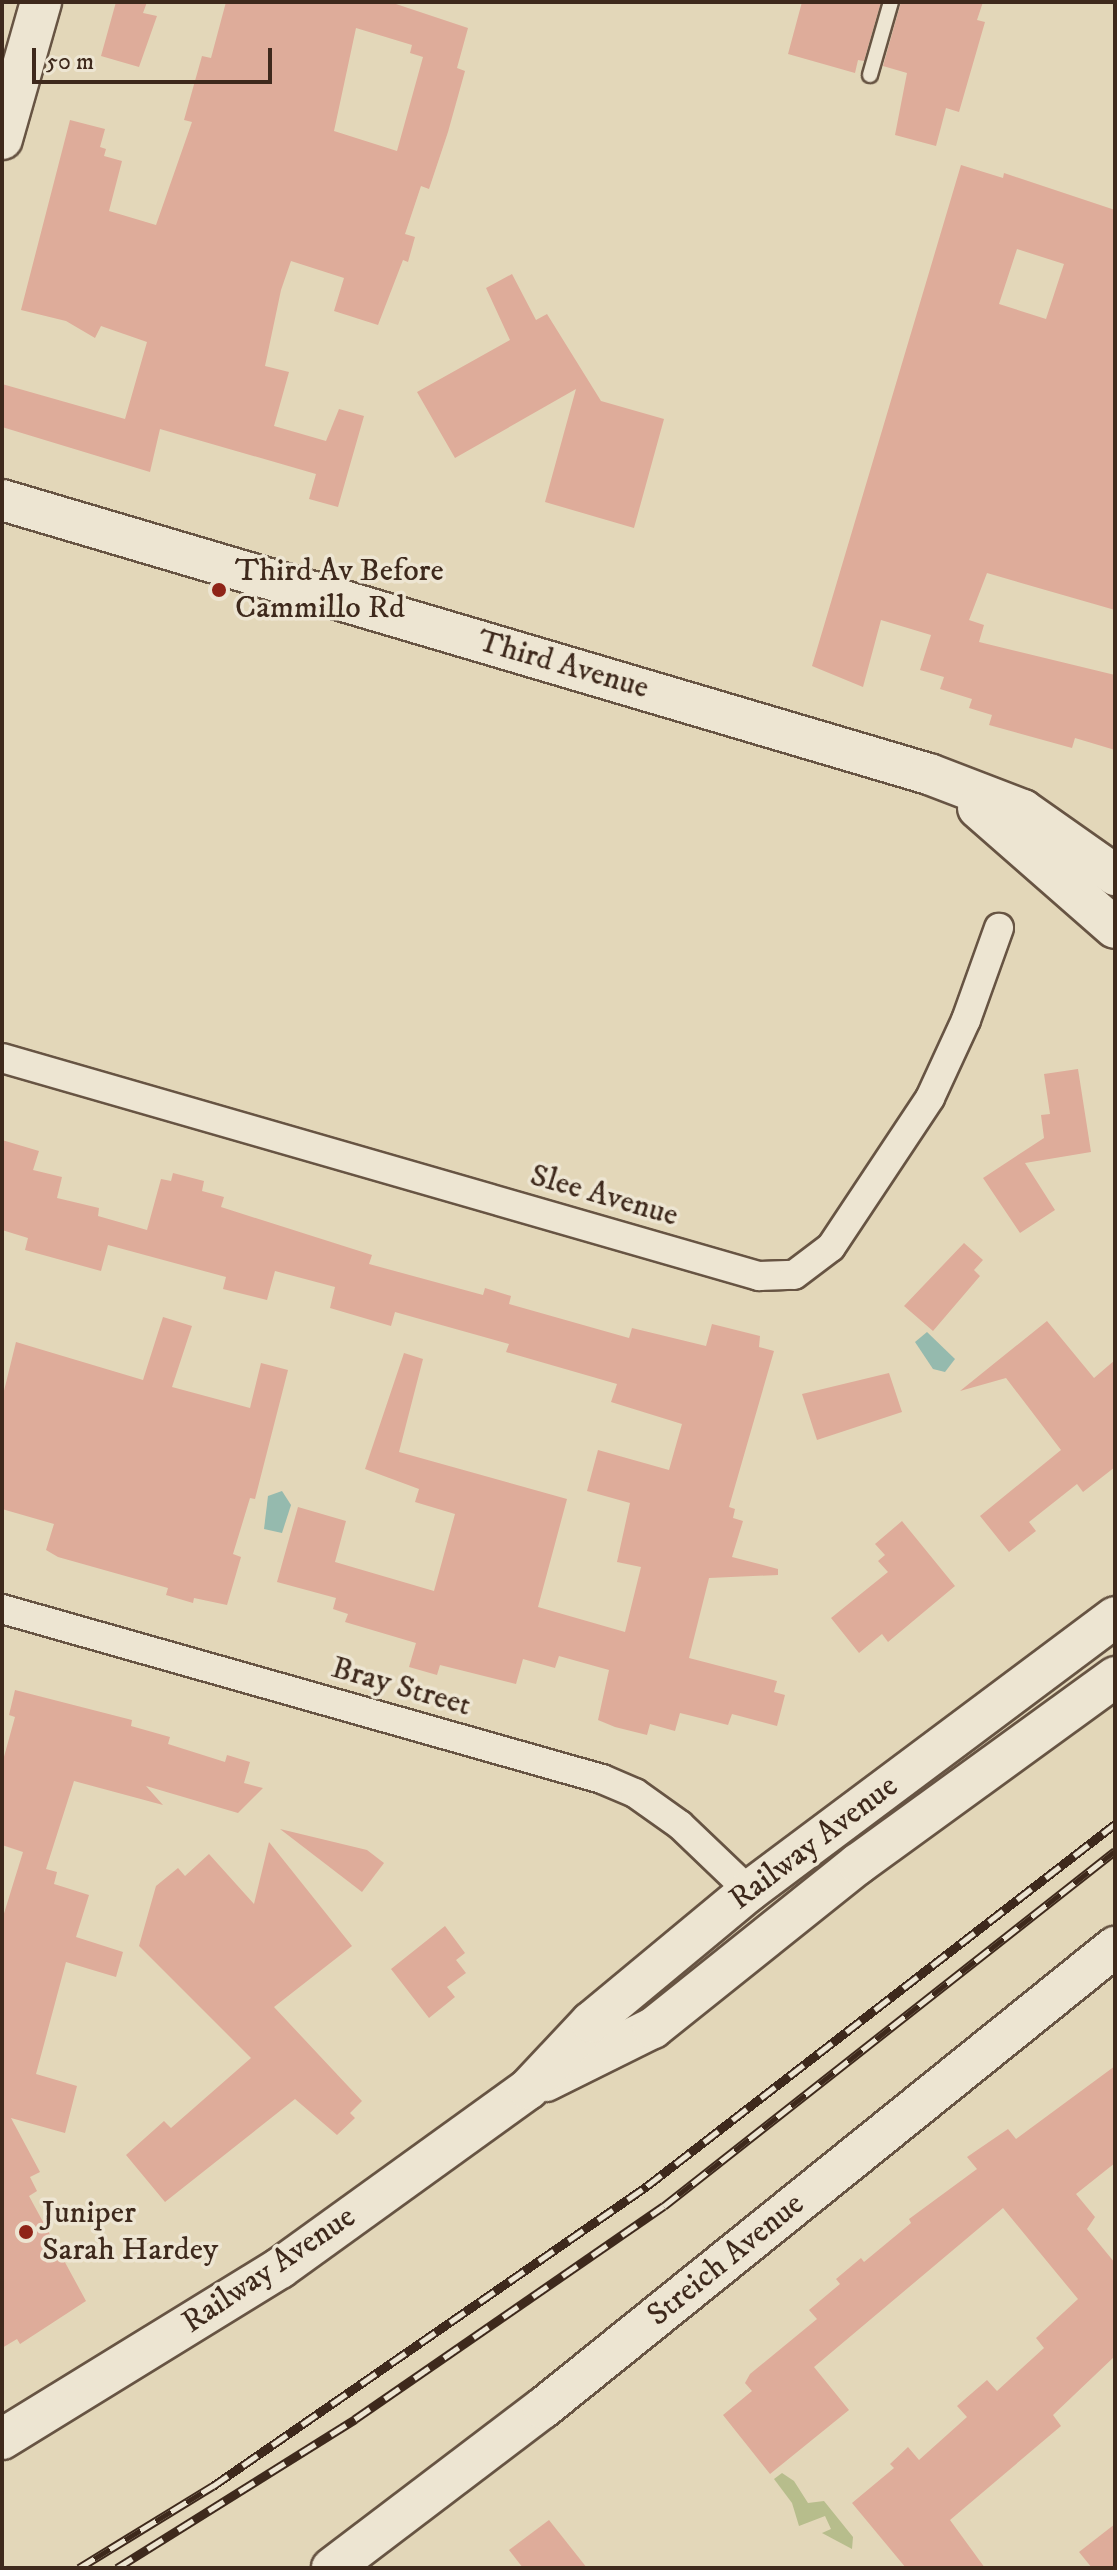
<!DOCTYPE html>
<html>
<head>
<meta charset="utf-8">
<style>
  body { margin:0 }
  #map { position:relative; width:1117px; height:2570px; overflow:hidden; background:#e3d7b9; font-family:"IM FELL DW Pica",serif }
  div>[style] { position:absolute }
  .green>* { inset:0; background:#b7bd8c }
  .water>* { inset:0; background:#95baae }
  .building>* { inset:0; background:#deac9a }
  .roads { filter:drop-shadow(2px 0 #675443) drop-shadow(-2px 0 #675443) drop-shadow(0 2px #675443) drop-shadow(0 -2px #675443) }
  .lane>* { height:14px; margin:-7px; padding:0 7px; transform-origin:7px; border-radius:7px; background:#ede5d2 }
  .street>* { height:28px; margin:-14px; padding:0 14px; transform-origin:14px; border-radius:14px; background:#ede5d2 }
  .secondary>* { height:40px; margin:-20px; padding:0 20px; transform-origin:20px; border-radius:20px; background:#ede5d2 }
  .rail>* { height:9px; margin-top:-4.5px; transform-origin:0; background:repeating-linear-gradient(90deg,#ede5d2 0 18px,#3e291c 0 36px); box-sizing:border-box; border-block:2px solid #3e291c }
  .dots>* { width:22px; height:22px; translate:-50% -50%; box-sizing:border-box; border:4px solid #ede5d2; border-radius:50% }
  span { translate:-50% -50%; white-space:nowrap; text-align:center; line-height:1.15; -webkit-text-stroke:7px #ede5d2; paint-order:stroke }
  .poi-label { font-size:32px; color:#3e291c }
  .left { translate:0 -50%; text-align:left }
  .street-label { font-size:32px; color:#3e291c }
  .frame { position:absolute; inset:0; border:4px solid #3e291c; pointer-events:none }
  .scale { position:absolute; left:32px; top:48px; width:240px; height:36px; box-sizing:border-box; border:4px solid #3e291c; border-top:0; padding-left:10px; font-size:24px; line-height:28px; white-space:nowrap; color:#3e291c; -webkit-text-stroke:6px #ede5d2; paint-order:stroke }
</style>
</head>
<body>
<div id="map">
  <div class="green">
    <i style="clip-path:polygon(782px 2473px,794px 2481px,808px 2503px,824px 2501px,853px 2537px,852px 2549px,822px 2533px,831px 2529px,825px 2516px,799px 2526px,792px 2503px,774px 2479px)"></i>
  </div>
  <div class="water">
    <i style="clip-path:polygon(927px 1332px,955px 1359px,945px 1372px,933px 1369px,915px 1342px)"></i>
    <i style="clip-path:polygon(282px 1491px,291px 1505px,282px 1533px,264px 1529px,268px 1496px)"></i>
  </div>
  <div class="building">
    <i style="clip-path:polygon(116px 2px,147px 2px,143px 13px,157px 16px,139px 67px,101px 56px)"></i>
    <i style="clip-path:polygon(evenodd,226px 2px,390px 2px,468px 28px,457px 68px,465px 71px,448px 132px,429px 189px,421px 186px,405px 234px,415px 237px,408px 262px,403px 260px,378px 325px,334px 311px,344px 278px,291px 261px,281px 290px,265px 366px,289px 372px,274px 426px,326px 441px,339px 409px,364px 416px,338px 507px,309px 499px,316px 474px,160px 429px,150px 472px,2px 427px,2px 384px,125px 419px,147px 342px,101px 326px,95px 338px,66px 321px,21px 310px,70px 120px,105px 129px,100px 147px,106px 149px,104px 156px,122px 161px,109px 211px,156px 225px,192px 122px,184px 120px,202px 56px,211px 58px,226px 2px,356px 28px,412px 45px,410px 53px,423px 57px,397px 151px,334px 131px,356px 28px)"></i>
    <i style="clip-path:polygon(802px 2px,881px 2px,864px 61px,858px 60px,855px 73px,788px 54px)"></i>
    <i style="clip-path:polygon(901px 2px,983px 2px,977px 20px,985px 22px,959px 112px,946px 108px,936px 146px,895px 135px,907px 73px,883px 66px)"></i>
    <i style="clip-path:polygon(evenodd,961px 165px,1003px 178px,1004px 173px,1115px 210px,1115px 610px,987px 573px,969px 620px,984px 625px,979px 642px,1115px 675px,1115px 750px,1075px 738px,1072px 748px,989px 725px,992px 715px,969px 708px,972px 699px,940px 689px,944px 677px,920px 670px,931px 635px,881px 620px,863px 687px,812px 666px,961px 165px,1017px 249px,1064px 264px,1046px 319px,999px 304px,1017px 249px)"></i>
    <i style="clip-path:polygon(512px 274px,536px 320px,547px 314px,601px 401px,664px 419px,634px 528px,545px 502px,576px 389px,455px 458px,417px 392px,510px 340px,486px 288px)"></i>
    <i style="clip-path:polygon(1078px 1069px,1091px 1152px,1025px 1163px,1055px 1210px,1020px 1233px,983px 1178px,1044px 1138px,1041px 1115px,1050px 1114px,1044px 1074px)"></i>
    <i style="clip-path:polygon(2px 1140px,39px 1151px,33px 1170px,62px 1177px,57px 1198px,99px 1208px,98px 1216px,147px 1230px,161px 1179px,171px 1181px,173px 1173px,204px 1181px,202px 1191px,224px 1197px,221px 1207px,372px 1255px,369px 1264px,483px 1295px,485px 1288px,511px 1296px,509px 1304px,629px 1338px,632px 1328px,706px 1346px,712px 1324px,760px 1336px,759px 1347px,774px 1351px,729px 1507px,735px 1509px,733px 1518px,743px 1521px,732px 1557px,778px 1569px,778px 1575px,709px 1578px,689px 1658px,777px 1681px,774px 1692px,785px 1695px,777px 1726px,732px 1714px,728px 1725px,680px 1713px,675px 1731px,650px 1724px,647px 1735px,615px 1727px,598px 1720px,609px 1670px,559px 1656px,555px 1668px,523px 1659px,516px 1684px,440px 1665px,437px 1675px,409px 1667px,416px 1643px,345px 1622px,348px 1614px,333px 1609px,336px 1598px,277px 1582px,298px 1507px,346px 1521px,335px 1562px,434px 1591px,455px 1514px,415px 1502px,419px 1489px,365px 1469px,404px 1353px,423px 1359px,399px 1452px,567px 1499px,538px 1607px,625px 1632px,641px 1567px,617px 1562px,630px 1503px,587px 1491px,598px 1450px,669px 1470px,682px 1424px,611px 1402px,617px 1384px,506px 1352px,509px 1344px,395px 1312px,391px 1326px,330px 1308px,335px 1287px,275px 1271px,267px 1300px,223px 1289px,226px 1277px,108px 1245px,101px 1271px,25px 1250px,28px 1238px,2px 1230px)"></i>
    <i style="clip-path:polygon(964px 1243px,983px 1260px,974px 1270px,980px 1276px,933px 1331px,904px 1306px)"></i>
    <i style="clip-path:polygon(163px 1317px,192px 1326px,172px 1387px,250px 1408px,261px 1363px,288px 1370px,255px 1499px,250px 1498px,233px 1554px,241px 1557px,227px 1605px,194px 1598px,193px 1603px,166px 1595px,168px 1588px,58px 1557px,46px 1550px,54px 1524px,2px 1509px,2px 1399px,16px 1342px,143px 1380px)"></i>
    <i style="clip-path:polygon(1047px 1321px,1094px 1378px,1115px 1360px,1115px 1467px,1083px 1492px,1077px 1484px,1029px 1522px,1036px 1531px,1009px 1552px,980px 1516px,1061px 1450px,1006px 1378px,960px 1391px)"></i>
    <i style="clip-path:polygon(889px 1373px,902px 1412px,817px 1440px,802px 1394px)"></i>
    <i style="clip-path:polygon(902px 1521px,955px 1586px,888px 1642px,882px 1634px,859px 1653px,831px 1618px,888px 1572px,878px 1561px,885px 1555px,875px 1544px)"></i>
    <i style="clip-path:polygon(15px 1690px,132px 1720px,131px 1726px,170px 1737px,168px 1744px,225px 1762px,227px 1755px,250px 1762px,244px 1783px,263px 1788px,238px 1813px,146px 1786px,163px 1805px,74px 1781px,46px 1869px,57px 1872px,54px 1884px,89px 1895px,76px 1937px,123px 1952px,116px 1977px,66px 1962px,36px 2074px,77px 2086px,65px 2133px,11px 2118px,40px 2172px,30px 2177px,37px 2191px,29px 2196px,86px 2301px,20px 2344px,17px 2339px,2px 2348px,2px 1920px,23px 1852px,2px 1845px,2px 1764px,15px 1717px,9px 1715px)"></i>
    <i style="clip-path:polygon(280px 1829px,367px 1850px,384px 1863px,362px 1892px)"></i>
    <i style="clip-path:polygon(269px 1842px,352px 1946px,274px 2007px,362px 2101px,350px 2113px,355px 2118px,337px 2135px,295px 2099px,165px 2202px,126px 2155px,164px 2121px,171px 2128px,251px 2058px,139px 1946px,156px 1886px,178px 1868px,185px 1876px,209px 1854px,254px 1904px)"></i>
    <i style="clip-path:polygon(445px 1926px,465px 1953px,456px 1960px,466px 1973px,447px 1987px,455px 1997px,429px 2018px,391px 1969px)"></i>
    <i style="clip-path:polygon(1115px 2066px,1115px 2163px,1076px 2194px,1095px 2217px,1087px 2229px,1115px 2263px,1115px 2356px,1053px 2415px,1061px 2426px,950px 2520px,985px 2568px,906px 2568px,852px 2503px,894px 2468px,890px 2464px,908px 2447px,919px 2460px,967px 2417px,957px 2406px,987px 2380px,997px 2391px,1044px 2348px,1036px 2338px,1078px 2299px,1003px 2208px,814px 2367px,849px 2410px,770px 2474px,723px 2415px,752px 2391px,745px 2383px,750px 2374px,817px 2319px,809px 2310px,840px 2284px,836px 2279px,861px 2258px,864px 2262px,911px 2223px,909px 2219px,977px 2169px,967px 2157px,1008px 2129px,1016px 2139px)"></i>
    <i style="clip-path:polygon(549px 2520px,587px 2568px,523px 2568px,509px 2550px)"></i>
    <i style="clip-path:polygon(1115px 2524px,1115px 2568px,1092px 2568px,1079px 2552px)"></i>
  </div>
  <div class="roads">
    <div class="lane">
      <i style="left:870px;top:75px;width:76px;rotate:-74deg"></i>
    </div>
    <div class="street">
      <i style="left:2px;top:1058px;width:788px;rotate:16.07deg"></i>
      <i style="left:759px;top:1276px;width:35px;rotate:-2deg"></i>
      <i style="left:794px;top:1275px;width:46px;rotate:-37.1deg"></i>
      <i style="left:831px;top:1247px;width:179px;rotate:-56.4deg"></i>
      <i style="left:930px;top:1098px;width:86px;rotate:-65.2deg"></i>
      <i style="left:966px;top:1020px;width:98px;rotate:-70.3deg"></i>
      <i style="left:2px;top:1609px;width:624px;rotate:15.82deg"></i>
      <i style="left:602px;top:1779px;width:36px;rotate:23deg"></i>
      <i style="left:635px;top:1793px;width:55px;rotate:35.4deg"></i>
      <i style="left:680px;top:1825px;width:95px;rotate:43.7deg"></i>
    </div>
    <div class="secondary">
      <i style="left:2px;top:139px;width:142px;rotate:-74.1deg"></i>
      <i style="left:2px;top:500px;width:967px;rotate:16.47deg"></i>
      <i style="left:929px;top:774px;width:101px;rotate:21deg"></i>
      <i style="left:1023px;top:810px;width:113px;rotate:35.2deg"></i>
      <i style="left:978px;top:808px;width:182px;rotate:41.2deg"></i>
      <i style="left:546px;top:2081px;width:119px;rotate:-26.4deg"></i>
      <i style="left:653px;top:2028px;width:263px;rotate:-38.7deg"></i>
      <i style="left:858px;top:1864px;width:318px;rotate:-36deg"></i>
      <i style="left:2px;top:2439px;width:326px;rotate:-31.6deg"></i>
      <i style="left:280px;top:2268px;width:306px;rotate:-35.8deg"></i>
      <i style="left:528px;top:2089px;width:92px;rotate:-46.8deg"></i>
      <i style="left:591px;top:2022px;width:205px;rotate:-39.7deg"></i>
      <i style="left:749px;top:1891px;width:457px;rotate:-36.8deg"></i>
      <i style="left:332px;top:2568px;width:265px;rotate:-37.2deg"></i>
      <i style="left:543px;top:2408px;width:735px;rotate:-38.87deg"></i>
    </div>
  </div>
  <div class="rail">
    <i style="left:79px;top:2568px;width:157px;rotate:-31.5deg"></i>
    <i style="left:213px;top:2486px;width:528px;rotate:-34.65deg"></i>
    <i style="left:647px;top:2186px;width:592px;rotate:-37.72deg"></i>
    <i style="left:117px;top:2568px;width:281px;rotate:-32deg"></i>
    <i style="left:355px;top:2419px;width:375px;rotate:-34.6deg"></i>
    <i style="left:664px;top:2206px;width:574px;rotate:-38.21deg"></i>
  </div>
  <div class="dots">
    <i style="left:219px;top:590px;background:#8f2418"></i>
    <i style="left:26px;top:2232px;background:#8f2418"></i>
  </div>
  <div class="poi-label">
    <span class="left" style="left:235px;top:590px">Third Av Before<br>Cammillo Rd</span>
    <span class="left" style="left:42px;top:2232px">Juniper<br>Sarah Hardey</span>
  </div>
  <div class="street-label">
    <span style="left:563px;top:665px;rotate:16deg">Third Avenue</span>
    <span style="left:604px;top:1196px;rotate:16deg">Slee Avenue</span>
    <span style="left:401px;top:1687px;rotate:16deg">Bray Street</span>
    <span style="left:814px;top:1843px;rotate:-37deg">Railway Avenue</span>
    <span style="left:726px;top:2260px;rotate:-39deg">Streich Avenue</span>
    <span style="left:269px;top:2270px;rotate:-34deg">Railway Avenue</span>
  </div>
  <div class="frame"></div>
  <div class="scale">50 m</div>
</div>
</body>
</html>
